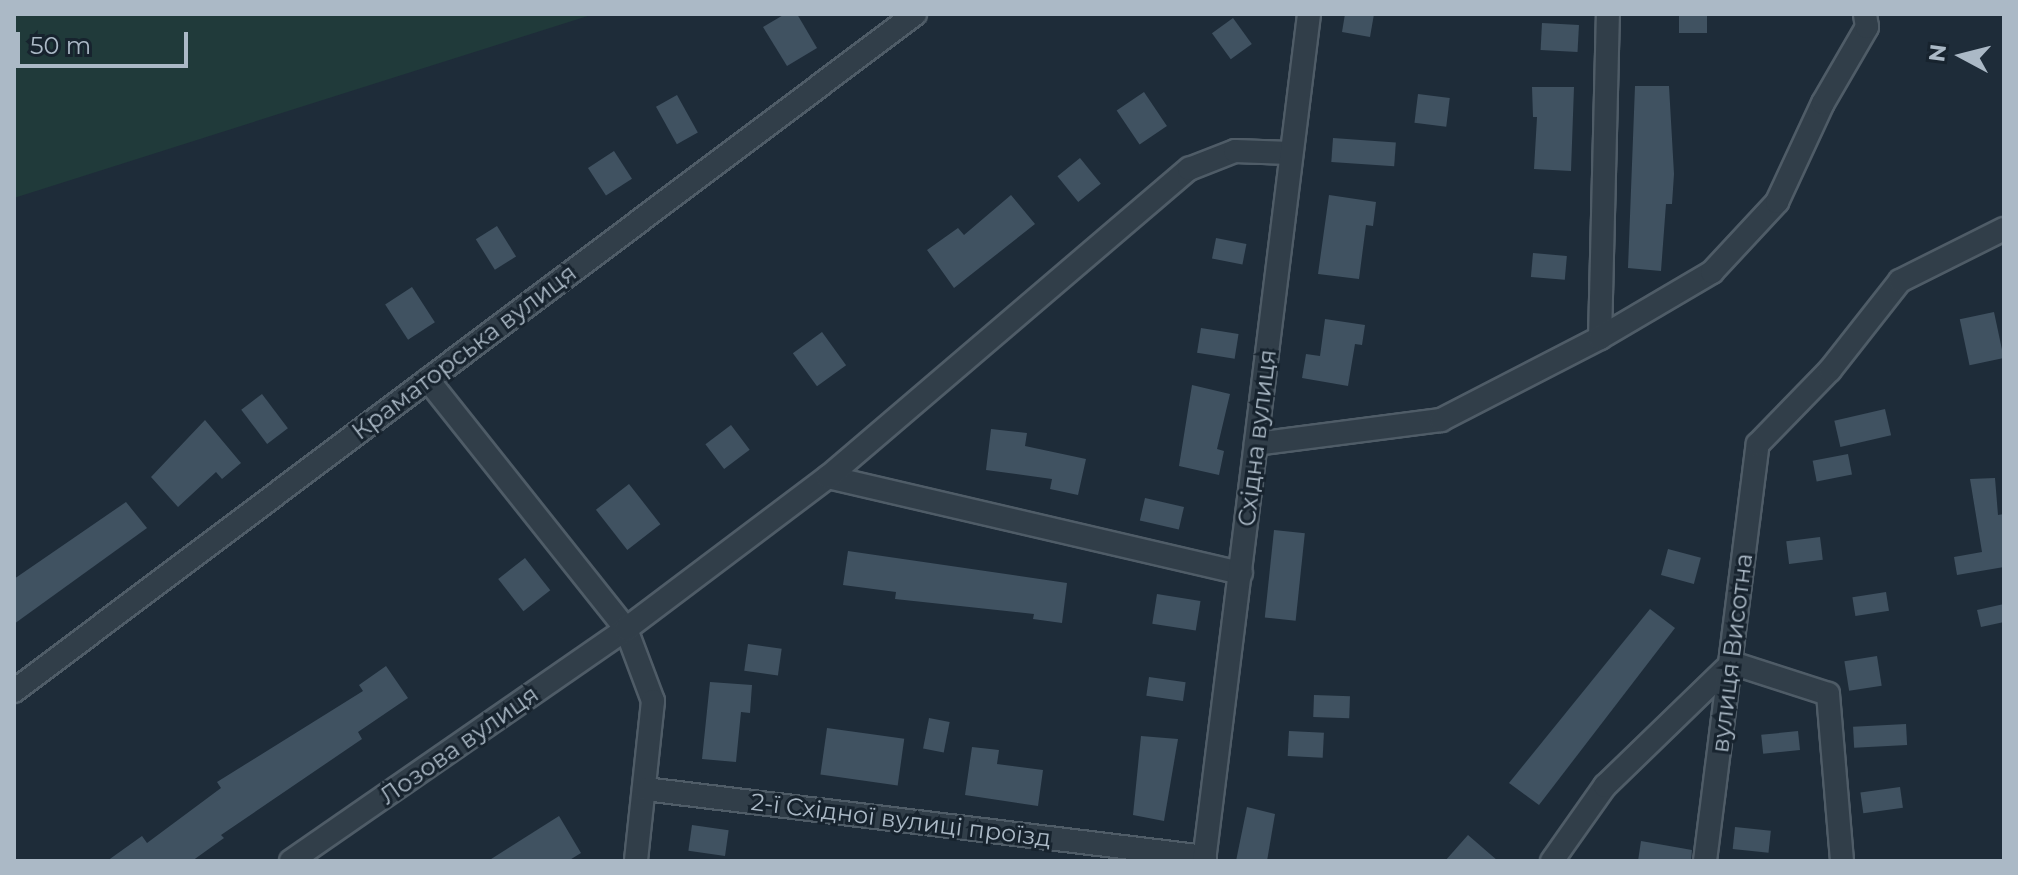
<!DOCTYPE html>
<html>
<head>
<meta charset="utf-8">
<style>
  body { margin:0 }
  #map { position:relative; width:2018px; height:875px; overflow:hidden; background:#1e2c39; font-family:Montserrat,sans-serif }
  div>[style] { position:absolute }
  .green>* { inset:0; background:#203a3a }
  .building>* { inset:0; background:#405261; transform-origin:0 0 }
  .roads { filter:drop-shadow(2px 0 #4f5c67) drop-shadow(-2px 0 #4f5c67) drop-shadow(0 2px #4f5c67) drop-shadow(0 -2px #4f5c67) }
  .minor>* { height:22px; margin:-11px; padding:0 11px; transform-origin:11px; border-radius:11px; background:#313e49 }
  span { translate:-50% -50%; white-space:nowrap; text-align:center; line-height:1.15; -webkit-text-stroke:6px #17232e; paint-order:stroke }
  .street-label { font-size:24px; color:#abb9c6 }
  .frame { position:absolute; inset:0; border:16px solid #abb9c6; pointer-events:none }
  .north { position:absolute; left:1922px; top:16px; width:80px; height:80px; -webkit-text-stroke:6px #17232e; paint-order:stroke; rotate:277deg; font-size:22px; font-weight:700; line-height:32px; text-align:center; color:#abb9c6 }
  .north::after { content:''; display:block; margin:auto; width:28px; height:36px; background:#abb9c6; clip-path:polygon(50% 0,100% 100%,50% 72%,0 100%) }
  .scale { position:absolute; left:16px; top:32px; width:172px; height:36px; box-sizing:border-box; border:4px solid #abb9c6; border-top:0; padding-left:10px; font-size:24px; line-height:28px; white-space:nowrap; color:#abb9c6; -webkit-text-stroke:6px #17232e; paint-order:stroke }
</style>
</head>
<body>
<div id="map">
  <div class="green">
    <i style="clip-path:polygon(14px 14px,594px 14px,14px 198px)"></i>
  </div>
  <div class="building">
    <i style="clip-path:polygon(785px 14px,797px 14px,817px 48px,787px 66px,763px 27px)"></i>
    <i style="clip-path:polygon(1345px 14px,1374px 14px,1370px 37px,1342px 32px)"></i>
    <i style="left:1679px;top:14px;width:28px;height:19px"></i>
    <i style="left:1233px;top:18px;width:32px;height:26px;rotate:54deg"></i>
    <i style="left:1542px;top:23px;width:37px;height:27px;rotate:3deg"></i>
    <i style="clip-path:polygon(1635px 86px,1669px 86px,1674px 174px,1672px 204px,1666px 204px,1661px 271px,1628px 268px)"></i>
    <i style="clip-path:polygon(1532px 87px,1574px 87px,1571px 171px,1534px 169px,1537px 117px,1533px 117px)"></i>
    <i style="left:1144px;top:92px;width:41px;height:33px;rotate:56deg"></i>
    <i style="left:1418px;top:94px;width:32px;height:29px;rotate:7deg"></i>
    <i style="left:677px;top:95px;width:43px;height:24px;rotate:61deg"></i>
    <i style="left:1333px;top:138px;width:63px;height:24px;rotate:4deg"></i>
    <i style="left:614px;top:151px;width:33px;height:31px;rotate:57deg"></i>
    <i style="left:1080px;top:158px;width:33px;height:29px;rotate:51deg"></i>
    <i style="clip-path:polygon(1011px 195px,1035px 224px,954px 288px,927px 250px,958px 228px,964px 235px)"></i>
    <i style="clip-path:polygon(1329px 195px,1376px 202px,1373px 226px,1366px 225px,1359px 279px,1318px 274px)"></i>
    <i style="left:497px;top:226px;width:36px;height:25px;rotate:58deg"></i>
    <i style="left:1216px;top:238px;width:31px;height:21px;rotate:11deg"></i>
    <i style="left:1533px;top:253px;width:34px;height:24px;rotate:5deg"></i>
    <i style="left:412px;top:287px;width:42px;height:32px;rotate:57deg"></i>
    <i style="left:1994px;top:312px;width:47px;height:35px;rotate:78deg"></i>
    <i style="clip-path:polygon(1325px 319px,1365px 325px,1362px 345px,1355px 344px,1348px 386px,1302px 378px,1306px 354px,1320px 356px)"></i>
    <i style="left:1201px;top:328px;width:38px;height:25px;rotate:9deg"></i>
    <i style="left:822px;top:332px;width:41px;height:36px;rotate:54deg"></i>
    <i style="clip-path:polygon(1192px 385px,1230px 394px,1217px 449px,1224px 451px,1219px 475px,1179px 466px)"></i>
    <i style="left:262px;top:394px;width:43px;height:26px;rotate:53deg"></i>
    <i style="left:1885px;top:409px;width:27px;height:52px;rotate:77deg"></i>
    <i style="clip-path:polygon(205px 420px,241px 463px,222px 479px,216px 472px,178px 507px,151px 477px)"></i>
    <i style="left:731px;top:425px;width:31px;height:32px;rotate:53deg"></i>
    <i style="clip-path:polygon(991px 429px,1027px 433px,1025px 446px,1086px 459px,1078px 495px,1050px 489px,1052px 479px,986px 470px)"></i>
    <i style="left:1848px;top:454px;width:21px;height:36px;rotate:79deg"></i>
    <i style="clip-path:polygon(1995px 478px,1998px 515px,2004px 514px,2004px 567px,1957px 575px,1954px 557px,1982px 552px,1970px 479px)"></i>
    <i style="left:629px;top:484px;width:51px;height:42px;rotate:52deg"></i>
    <i style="left:1145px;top:498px;width:40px;height:23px;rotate:13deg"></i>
    <i style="clip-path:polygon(126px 502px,147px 528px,14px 624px,14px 579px)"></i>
    <i style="left:1274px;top:530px;width:31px;height:88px;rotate:6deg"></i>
    <i style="left:1820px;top:537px;width:23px;height:34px;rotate:83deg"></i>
    <i style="left:1668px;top:549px;width:34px;height:27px;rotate:15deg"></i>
    <i style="clip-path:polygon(848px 551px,1067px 583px,1062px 623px,1033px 619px,1034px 614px,895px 599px,896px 592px,843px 585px)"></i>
    <i style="left:525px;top:558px;width:41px;height:34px;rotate:52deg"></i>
    <i style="left:1886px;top:592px;width:19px;height:34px;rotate:81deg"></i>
    <i style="left:1157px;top:594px;width:44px;height:30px;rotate:9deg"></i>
    <i style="clip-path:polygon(2004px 604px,2004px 622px,1981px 627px,1977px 610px)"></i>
    <i style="clip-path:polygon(1650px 609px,1675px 628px,1539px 805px,1509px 783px)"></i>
    <i style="left:748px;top:644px;width:34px;height:27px;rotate:8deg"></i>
    <i style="left:1877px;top:656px;width:30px;height:33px;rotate:81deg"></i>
    <i style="clip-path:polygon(386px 666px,408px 698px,358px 732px,362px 739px,221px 835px,224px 838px,192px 861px,107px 861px,142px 836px,147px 843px,221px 788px,217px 782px,363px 691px,359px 685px)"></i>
    <i style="left:1149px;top:677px;width:37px;height:19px;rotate:8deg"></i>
    <i style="clip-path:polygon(710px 682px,752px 685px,750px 713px,741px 712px,736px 762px,702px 759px)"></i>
    <i style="left:1314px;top:695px;width:36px;height:22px;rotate:2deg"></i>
    <i style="left:929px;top:718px;width:21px;height:31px;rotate:11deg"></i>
    <i style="left:1906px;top:724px;width:21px;height:53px;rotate:87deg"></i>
    <i style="left:827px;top:728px;width:78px;height:47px;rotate:8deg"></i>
    <i style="left:1289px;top:731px;width:35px;height:25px;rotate:3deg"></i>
    <i style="left:1798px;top:731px;width:19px;height:37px;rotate:84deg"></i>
    <i style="clip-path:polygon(1141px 736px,1178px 739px,1164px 821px,1133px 815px)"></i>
    <i style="clip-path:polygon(972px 747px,999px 750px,997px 764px,1043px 770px,1038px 806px,965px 795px)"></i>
    <i style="left:1900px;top:787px;width:21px;height:40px;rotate:82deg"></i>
    <i style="clip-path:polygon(1247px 807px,1275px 814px,1267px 861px,1236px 861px)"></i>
    <i style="clip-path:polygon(559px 816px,581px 853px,568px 861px,488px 861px)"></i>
    <i style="left:692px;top:825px;width:37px;height:26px;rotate:8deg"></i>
    <i style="left:1735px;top:827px;width:36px;height:22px;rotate:6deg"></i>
    <i style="clip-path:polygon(1468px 835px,1498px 861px,1445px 861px)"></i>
    <i style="clip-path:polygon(1641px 841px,1692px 850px,1691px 861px,1638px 861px)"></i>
  </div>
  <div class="roads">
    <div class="minor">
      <i style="left:1600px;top:338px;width:324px;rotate:-88.6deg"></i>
      <i style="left:428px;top:380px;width:318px;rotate:51.5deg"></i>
      <i style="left:626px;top:629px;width:77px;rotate:69.4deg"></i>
      <i style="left:653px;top:701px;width:161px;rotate:96.1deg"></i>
      <i style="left:1256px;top:444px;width:187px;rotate:-7.4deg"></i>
      <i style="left:1441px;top:420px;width:179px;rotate:-27.3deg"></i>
      <i style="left:1600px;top:338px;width:130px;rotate:-30.5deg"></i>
      <i style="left:1712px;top:272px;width:96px;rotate:-47.1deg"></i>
      <i style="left:1777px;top:202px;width:109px;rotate:-65.1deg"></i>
      <i style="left:1823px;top:103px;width:88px;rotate:-59.9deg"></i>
      <i style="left:1867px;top:27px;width:13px;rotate:-99deg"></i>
      <i style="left:828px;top:477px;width:424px;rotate:13.1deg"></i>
      <i style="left:14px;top:691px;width:1127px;rotate:-36.92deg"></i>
      <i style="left:645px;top:789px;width:564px;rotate:6.92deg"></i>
      <i style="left:291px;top:861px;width:407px;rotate:-34.7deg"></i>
      <i style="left:626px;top:629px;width:253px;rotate:-37deg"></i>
      <i style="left:828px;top:477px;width:475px;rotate:-40.5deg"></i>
      <i style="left:1189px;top:169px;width:49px;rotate:-21.4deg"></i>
      <i style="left:1235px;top:151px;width:55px;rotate:2.1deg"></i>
      <i style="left:1204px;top:861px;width:853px;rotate:-82.93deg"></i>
      <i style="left:1552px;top:861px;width:92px;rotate:-54.8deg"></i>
      <i style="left:1605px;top:786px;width:177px;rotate:-44.1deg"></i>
      <i style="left:1732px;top:663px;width:101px;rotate:17.9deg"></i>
      <i style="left:1828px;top:694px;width:168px;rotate:85.2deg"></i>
      <i style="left:1705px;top:861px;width:420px;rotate:-82.8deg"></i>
      <i style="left:1758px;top:444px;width:103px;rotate:-45.8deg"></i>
      <i style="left:1830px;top:370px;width:113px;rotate:-51.8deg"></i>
      <i style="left:1900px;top:281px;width:116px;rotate:-26.6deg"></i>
    </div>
  </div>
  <div class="street-label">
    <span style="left:464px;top:352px;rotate:-37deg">Краматорська вулиця</span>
    <span style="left:1257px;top:438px;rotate:-83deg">Східна вулиця</span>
    <span style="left:1732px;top:653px;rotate:-83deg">вулиця Висотна</span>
    <span style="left:459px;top:745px;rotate:-35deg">Лозова вулиця</span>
    <span style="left:901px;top:820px;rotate:7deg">2-ї Східної вулиці проїзд</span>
  </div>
  <div class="frame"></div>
  <div class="north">N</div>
  <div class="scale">50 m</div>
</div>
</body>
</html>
